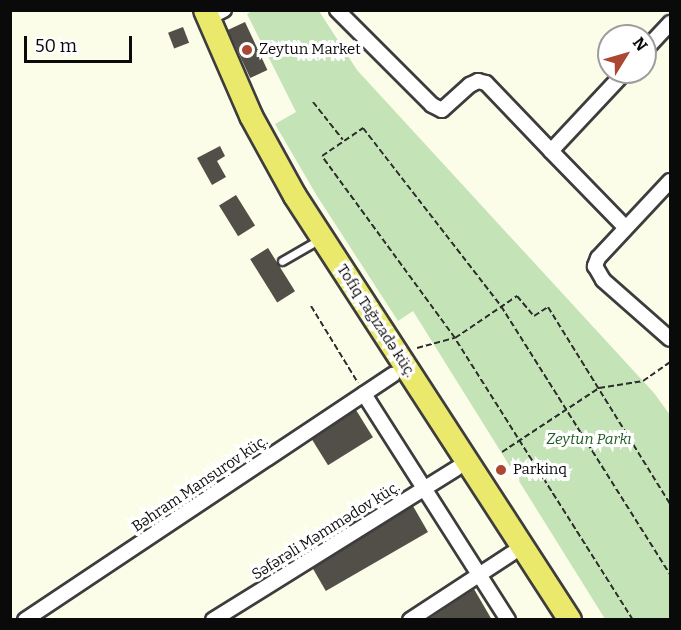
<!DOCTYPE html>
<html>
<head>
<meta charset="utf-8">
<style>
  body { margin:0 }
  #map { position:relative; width:681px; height:630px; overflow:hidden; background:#fcfde9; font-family:Bitter,serif }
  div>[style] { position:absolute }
  .green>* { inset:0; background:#c4e3b7 }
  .building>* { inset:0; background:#524e48; transform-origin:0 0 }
  .path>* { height:2px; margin-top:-1px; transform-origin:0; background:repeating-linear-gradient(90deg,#2c2c2c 0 6px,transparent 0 9px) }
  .roads { filter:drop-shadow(2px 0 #3d3d3d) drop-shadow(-2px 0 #3d3d3d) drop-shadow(0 2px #3d3d3d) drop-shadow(0 -2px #3d3d3d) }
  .service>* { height:7px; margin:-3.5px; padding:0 3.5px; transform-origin:3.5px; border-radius:3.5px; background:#fff }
  .minor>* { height:14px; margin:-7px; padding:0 7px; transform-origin:7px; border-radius:7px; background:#fff }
  .primary>* { height:22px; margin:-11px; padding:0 11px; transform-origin:11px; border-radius:11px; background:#ebe96b }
  .dots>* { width:16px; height:16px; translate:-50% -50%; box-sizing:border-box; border:3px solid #fff; border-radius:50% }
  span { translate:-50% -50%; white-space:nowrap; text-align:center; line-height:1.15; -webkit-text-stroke:6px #fff; paint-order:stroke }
  .poi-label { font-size:15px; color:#0a0a0a }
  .left { translate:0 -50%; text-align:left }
  .street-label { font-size:15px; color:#0a0a0a }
  .park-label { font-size:15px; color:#225b23; font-style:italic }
  .frame { position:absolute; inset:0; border:12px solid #0a0a0a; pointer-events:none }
  .north { position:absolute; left:597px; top:24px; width:60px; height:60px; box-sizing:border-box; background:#fff; border:2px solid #9d9d9d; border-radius:50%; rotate:53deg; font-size:16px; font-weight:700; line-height:24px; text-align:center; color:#0a0a0a }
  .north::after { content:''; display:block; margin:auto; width:21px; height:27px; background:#ac4731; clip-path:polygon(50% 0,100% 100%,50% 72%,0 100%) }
  .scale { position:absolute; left:24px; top:36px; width:108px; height:27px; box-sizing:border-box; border:3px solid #0a0a0a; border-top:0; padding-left:8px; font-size:18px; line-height:21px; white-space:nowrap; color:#0a0a0a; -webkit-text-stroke:4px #fff; paint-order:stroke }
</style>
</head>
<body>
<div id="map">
  <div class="green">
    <i style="clip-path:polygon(252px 11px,319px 11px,357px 70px,654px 393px,670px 415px,670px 619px,605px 619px,413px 311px,398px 321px,317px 196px,275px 124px,296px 112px,247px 14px)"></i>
  </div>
  <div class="building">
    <i style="left:245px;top:22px;width:53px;height:19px;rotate:65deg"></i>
    <i style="left:183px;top:27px;width:17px;height:16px;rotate:69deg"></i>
    <i style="clip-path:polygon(220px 146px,225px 156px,217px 161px,226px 177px,212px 185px,197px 158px)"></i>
    <i style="left:236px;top:195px;width:36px;height:20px;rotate:58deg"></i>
    <i style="left:268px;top:248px;width:51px;height:21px;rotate:58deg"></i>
    <i style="left:356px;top:410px;width:32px;height:53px;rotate:58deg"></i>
    <i style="left:413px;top:506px;width:30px;height:118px;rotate:60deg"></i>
    <i style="clip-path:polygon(474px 589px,492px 620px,427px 620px)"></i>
  </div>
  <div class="path">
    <i style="left:313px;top:102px;width:48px;rotate:51.7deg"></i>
    <i style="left:311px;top:306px;width:90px;rotate:58.6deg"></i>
    <i style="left:417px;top:348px;width:39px;rotate:-15deg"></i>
    <i style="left:455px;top:338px;width:75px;rotate:-34.1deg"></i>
    <i style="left:517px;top:296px;width:26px;rotate:50deg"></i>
    <i style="left:534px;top:316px;width:17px;rotate:-33deg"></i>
    <i style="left:548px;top:307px;width:232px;rotate:58.2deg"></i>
    <i style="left:502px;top:452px;width:116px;rotate:-33.4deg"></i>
    <i style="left:599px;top:388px;width:45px;rotate:-9deg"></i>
    <i style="left:643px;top:381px;width:33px;rotate:-35deg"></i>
    <i style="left:633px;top:620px;width:333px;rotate:-122.3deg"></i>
    <i style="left:455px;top:338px;width:225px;rotate:-126.2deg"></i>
    <i style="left:322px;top:156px;width:50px;rotate:-34.3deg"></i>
    <i style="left:363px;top:128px;width:225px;rotate:52.2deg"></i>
    <i style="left:501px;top:306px;width:317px;rotate:57.8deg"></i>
  </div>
  <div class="roads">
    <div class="service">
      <i style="left:282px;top:261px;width:34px;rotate:-30deg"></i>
    </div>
    <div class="minor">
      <i style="left:337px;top:10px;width:134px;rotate:45deg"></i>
      <i style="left:432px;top:105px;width:11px;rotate:27deg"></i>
      <i style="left:442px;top:110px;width:38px;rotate:-42deg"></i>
      <i style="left:470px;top:85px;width:9px;rotate:-27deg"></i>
      <i style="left:478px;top:81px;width:8px;rotate:14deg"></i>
      <i style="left:486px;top:83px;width:94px;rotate:46.3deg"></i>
      <i style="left:551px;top:151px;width:108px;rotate:-46.9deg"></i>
      <i style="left:208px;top:18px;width:18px;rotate:-27deg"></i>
      <i style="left:645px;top:50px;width:37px;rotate:-47deg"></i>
      <i style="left:551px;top:151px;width:107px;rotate:45.8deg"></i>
      <i style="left:670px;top:181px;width:105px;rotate:133.1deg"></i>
      <i style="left:598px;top:258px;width:9px;rotate:111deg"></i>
      <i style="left:595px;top:266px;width:16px;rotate:60deg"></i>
      <i style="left:603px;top:280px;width:89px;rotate:41.4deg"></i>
      <i style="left:364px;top:394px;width:268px;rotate:57.5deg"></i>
      <i style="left:25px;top:620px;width:442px;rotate:-33.7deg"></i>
      <i style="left:213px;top:620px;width:286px;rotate:-31.9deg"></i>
      <i style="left:410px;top:620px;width:121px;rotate:-33.2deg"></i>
    </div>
    <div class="primary">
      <i style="left:205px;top:10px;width:116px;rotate:66.5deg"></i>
      <i style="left:251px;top:116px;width:91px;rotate:61.2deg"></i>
      <i style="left:295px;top:196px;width:505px;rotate:57.03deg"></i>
    </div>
  </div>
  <div class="dots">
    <i style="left:247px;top:50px;background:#ac4731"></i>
    <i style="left:501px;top:470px;background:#ac4731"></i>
  </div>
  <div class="poi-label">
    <span class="left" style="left:259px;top:50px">Zeytun Market</span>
    <span class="left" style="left:513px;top:470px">Parkinq</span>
  </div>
  <div class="street-label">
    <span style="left:376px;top:321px;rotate:57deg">Tofiq Tağızadə küç.</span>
    <span style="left:200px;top:484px;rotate:-34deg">Bəhram Mansurov küç.</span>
    <span style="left:326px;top:531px;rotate:-32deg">Səfərəli Məmmədov küç.</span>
  </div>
  <div class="park-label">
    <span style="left:589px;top:440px">Zeytun Parkı</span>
  </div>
  <div class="frame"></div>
  <div class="north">N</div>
  <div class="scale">50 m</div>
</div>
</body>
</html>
